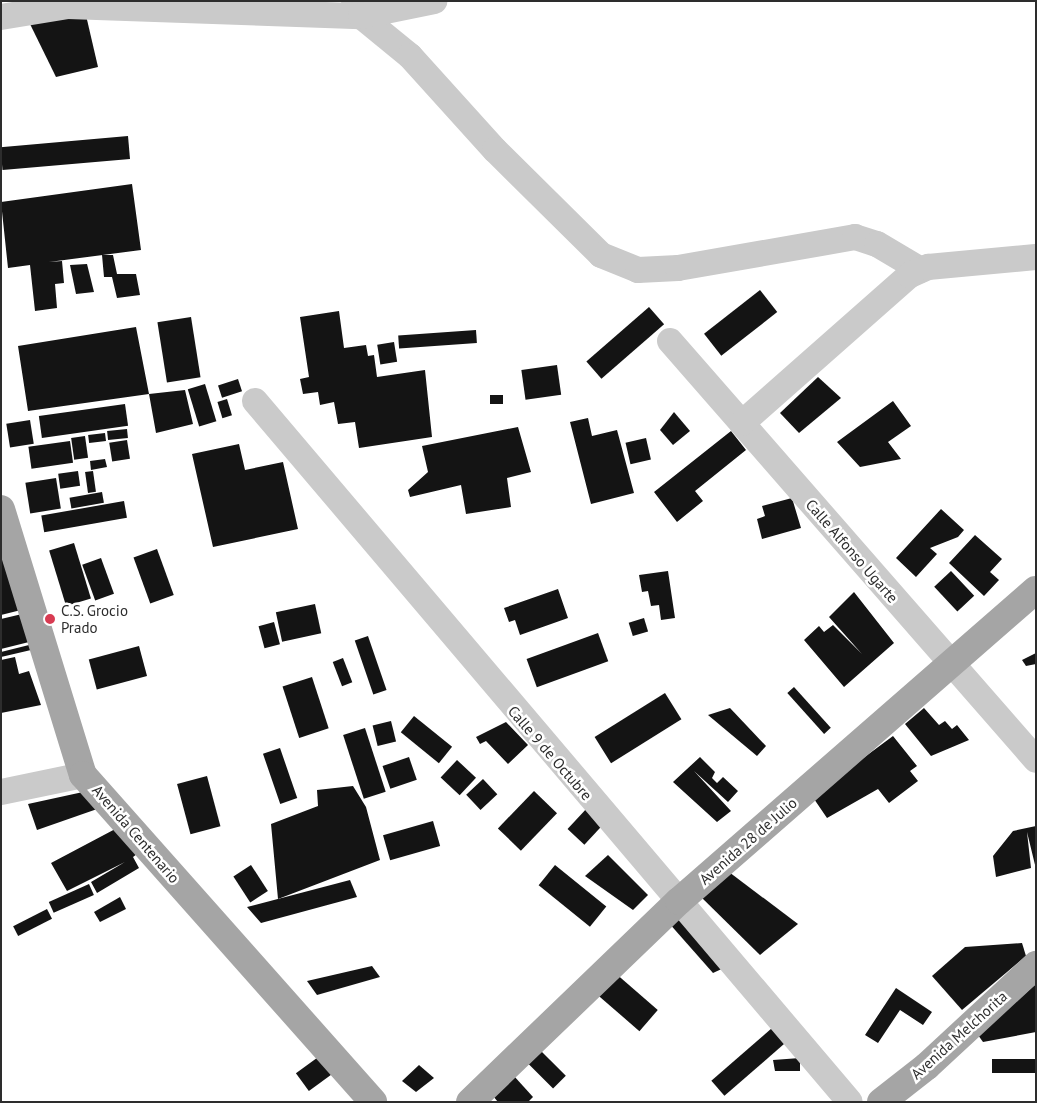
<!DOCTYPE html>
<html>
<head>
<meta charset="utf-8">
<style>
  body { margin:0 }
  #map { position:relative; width:1037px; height:1103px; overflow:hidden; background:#fff; font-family:"PT Sans",sans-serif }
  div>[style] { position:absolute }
  .building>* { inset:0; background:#141414; transform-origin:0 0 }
  .minor>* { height:26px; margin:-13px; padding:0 13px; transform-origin:13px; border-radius:13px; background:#cacaca }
  .major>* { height:28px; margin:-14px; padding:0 14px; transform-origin:14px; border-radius:14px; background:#a5a5a5 }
  .dots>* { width:14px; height:14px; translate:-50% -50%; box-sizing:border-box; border:2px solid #fff; border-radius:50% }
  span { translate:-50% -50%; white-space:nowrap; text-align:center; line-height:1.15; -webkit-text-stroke:5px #fff; paint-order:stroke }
  .street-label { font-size:15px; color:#2d2d2d }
  .poi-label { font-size:15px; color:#2d2d2d }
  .left { translate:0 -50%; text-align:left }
  .frame { position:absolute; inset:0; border:2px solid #2d2d2d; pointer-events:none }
</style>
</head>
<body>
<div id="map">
  <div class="building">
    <i style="clip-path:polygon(85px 11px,98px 67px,56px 77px,30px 24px)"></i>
    <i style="left:128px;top:136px;width:23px;height:128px;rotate:85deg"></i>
    <i style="clip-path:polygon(132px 184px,141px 250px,49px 262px,62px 261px,64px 283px,55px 284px,57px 308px,35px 311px,30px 265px,8px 268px,1px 202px)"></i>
    <i style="clip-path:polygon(102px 255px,113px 255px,117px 274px,136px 274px,140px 295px,117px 298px,112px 277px,104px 277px)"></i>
    <i style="clip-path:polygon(87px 264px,94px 292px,76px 294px,70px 265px)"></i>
    <i style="left:760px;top:290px;width:28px;height:71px;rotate:52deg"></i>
    <i style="left:649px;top:307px;width:23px;height:83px;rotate:49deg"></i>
    <i style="clip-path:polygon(339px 311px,344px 348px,366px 345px,368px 356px,374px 355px,377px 377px,425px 370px,432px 437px,359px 448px,355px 422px,338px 424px,334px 402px,320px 405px,318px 392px,303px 394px,300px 379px,309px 377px,300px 317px)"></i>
    <i style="left:191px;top:317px;width:61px;height:34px;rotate:81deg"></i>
    <i style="clip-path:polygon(136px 327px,149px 394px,185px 390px,193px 424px,156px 433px,149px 394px,28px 411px,18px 346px)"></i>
    <i style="left:476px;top:330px;width:13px;height:78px;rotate:86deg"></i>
    <i style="left:394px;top:342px;width:20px;height:17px;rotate:81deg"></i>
    <i style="left:557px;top:365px;width:30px;height:36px;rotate:82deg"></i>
    <i style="clip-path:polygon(818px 377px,841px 398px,799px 433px,780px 413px)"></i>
    <i style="left:238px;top:379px;width:13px;height:21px;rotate:72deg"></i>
    <i style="left:205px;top:384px;width:39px;height:18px;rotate:73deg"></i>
    <i style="left:490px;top:395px;width:13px;height:9px"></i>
    <i style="left:227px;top:399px;width:17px;height:10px;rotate:73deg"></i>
    <i style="clip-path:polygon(893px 401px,911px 426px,888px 442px,901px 459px,860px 467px,837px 442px)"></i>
    <i style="left:125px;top:404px;width:22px;height:87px;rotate:82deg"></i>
    <i style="clip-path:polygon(674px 412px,690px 431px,673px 445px,660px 430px)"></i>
    <i style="clip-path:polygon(588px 418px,592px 436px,617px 430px,634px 493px,591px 504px,570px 422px)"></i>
    <i style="left:30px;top:420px;width:24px;height:24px;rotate:81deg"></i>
    <i style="clip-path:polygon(518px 427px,531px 472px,507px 478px,511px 507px,466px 514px,461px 485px,410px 497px,408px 490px,428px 472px,422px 446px)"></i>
    <i style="left:127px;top:429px;width:9px;height:20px;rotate:84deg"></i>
    <i style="clip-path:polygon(731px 431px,746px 450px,695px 491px,703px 501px,677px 522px,654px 492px)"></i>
    <i style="left:105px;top:433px;width:8px;height:17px;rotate:83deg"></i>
    <i style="left:85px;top:436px;width:22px;height:14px;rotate:82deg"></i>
    <i style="left:646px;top:438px;width:22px;height:21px;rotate:77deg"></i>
    <i style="left:127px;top:440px;width:19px;height:18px;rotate:81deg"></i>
    <i style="left:70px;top:441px;width:22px;height:42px;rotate:82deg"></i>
    <i style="clip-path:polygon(239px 444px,245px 470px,283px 462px,298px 529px,213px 547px,192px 454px)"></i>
    <i style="clip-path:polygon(105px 459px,107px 467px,91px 470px,90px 461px)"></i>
    <i style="left:78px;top:471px;width:15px;height:20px;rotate:82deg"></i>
    <i style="left:93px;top:471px;width:21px;height:8px;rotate:82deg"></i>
    <i style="left:56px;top:478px;width:31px;height:31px;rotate:81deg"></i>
    <i style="left:102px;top:492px;width:11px;height:33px;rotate:80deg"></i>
    <i style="clip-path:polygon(792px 498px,801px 528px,762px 539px,757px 519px,765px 516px,762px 506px)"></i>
    <i style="left:124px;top:501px;width:17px;height:84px;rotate:80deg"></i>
    <i style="clip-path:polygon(941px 509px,964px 530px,958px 537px,930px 548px,937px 554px,916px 577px,896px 558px)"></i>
    <i style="clip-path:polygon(975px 535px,1002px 559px,990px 572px,999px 580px,984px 596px,949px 563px)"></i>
    <i style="left:74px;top:543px;width:58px;height:26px;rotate:73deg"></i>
    <i style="left:157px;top:549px;width:49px;height:25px;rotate:70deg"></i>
    <i style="clip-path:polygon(1px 553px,25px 609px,1px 615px)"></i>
    <i style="left:101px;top:558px;width:38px;height:20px;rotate:70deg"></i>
    <i style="clip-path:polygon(668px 571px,675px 618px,661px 620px,659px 605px,651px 606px,648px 591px,642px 592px,639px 575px)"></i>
    <i style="left:951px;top:571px;width:34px;height:23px;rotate:47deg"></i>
    <i style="clip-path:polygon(558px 589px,568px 618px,520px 635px,515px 620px,509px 622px,504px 608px)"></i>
    <i style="clip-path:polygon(854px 592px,894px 643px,844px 687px,804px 640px,819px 626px,824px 632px,833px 625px,862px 654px,829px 617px)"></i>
    <i style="left:315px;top:604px;width:30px;height:40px;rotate:78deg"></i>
    <i style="clip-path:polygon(22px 614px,29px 642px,1px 649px,1px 619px)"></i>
    <i style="left:644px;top:618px;width:14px;height:16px;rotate:73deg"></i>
    <i style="left:274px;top:622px;width:23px;height:16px;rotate:75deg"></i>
    <i style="left:598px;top:633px;width:30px;height:76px;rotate:70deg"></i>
    <i style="left:368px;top:636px;width:57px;height:14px;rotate:71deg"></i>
    <i style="clip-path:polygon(29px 645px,31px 650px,1px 657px,1px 652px)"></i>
    <i style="left:139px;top:646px;width:31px;height:52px;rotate:75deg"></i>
    <i style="clip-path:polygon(1036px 653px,1036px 664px,1026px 666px,1022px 660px)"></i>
    <i style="clip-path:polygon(15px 657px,19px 674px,29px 671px,41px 705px,1px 713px,1px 660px)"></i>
    <i style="left:343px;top:658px;width:26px;height:11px;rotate:69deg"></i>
    <i style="left:312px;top:677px;width:54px;height:31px;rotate:72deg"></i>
    <i style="left:794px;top:687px;width:55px;height:9px;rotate:48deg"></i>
    <i style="left:665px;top:693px;width:31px;height:83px;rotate:58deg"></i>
    <i style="clip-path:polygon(730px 708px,766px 746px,757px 756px,708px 715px)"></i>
    <i style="clip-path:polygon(924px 708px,939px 725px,945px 721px,952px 729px,957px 725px,969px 740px,931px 756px,905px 724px)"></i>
    <i style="left:414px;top:716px;width:49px;height:21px;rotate:39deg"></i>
    <i style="left:391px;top:721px;width:21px;height:19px;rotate:76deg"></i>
    <i style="clip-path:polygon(506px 722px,528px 745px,508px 764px,486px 741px,480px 744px,476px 737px)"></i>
    <i style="left:365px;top:728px;width:67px;height:23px;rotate:72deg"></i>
    <i style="clip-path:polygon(893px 736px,917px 766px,910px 771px,918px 781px,889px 803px,878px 789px,827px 818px,812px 796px)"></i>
    <i style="left:280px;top:748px;width:53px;height:18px;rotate:71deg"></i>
    <i style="left:409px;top:757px;width:24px;height:28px;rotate:71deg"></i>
    <i style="clip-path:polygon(700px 757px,715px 772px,712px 778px,717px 783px,723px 777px,738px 791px,728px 802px,694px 771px,731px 811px,717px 822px,673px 782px)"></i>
    <i style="left:457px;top:760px;width:26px;height:24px;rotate:43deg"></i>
    <i style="left:207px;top:776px;width:52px;height:31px;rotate:75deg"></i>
    <i style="left:483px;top:779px;width:21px;height:23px;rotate:47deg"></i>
    <i style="clip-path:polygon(353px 786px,366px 807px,380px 860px,278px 899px,271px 824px,318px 806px,317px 790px)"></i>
    <i style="left:534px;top:791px;width:32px;height:52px;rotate:44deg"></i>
    <i style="clip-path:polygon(83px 792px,100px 808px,37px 830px,28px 804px)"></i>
    <i style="left:588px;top:807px;width:23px;height:30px;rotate:43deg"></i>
    <i style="left:433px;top:821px;width:26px;height:52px;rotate:74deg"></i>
    <i style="clip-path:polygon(1036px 826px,1036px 869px,1027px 832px,1031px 868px,996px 877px,993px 856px,1013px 831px)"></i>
    <i style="clip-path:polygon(119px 827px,141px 851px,133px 857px,139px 868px,97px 893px,91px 882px,125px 862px,67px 891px,51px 863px)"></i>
    <i style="clip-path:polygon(608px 855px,648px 895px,633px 910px,585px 876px)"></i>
    <i style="left:251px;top:865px;width:31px;height:21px;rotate:57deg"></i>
    <i style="left:555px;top:865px;width:66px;height:26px;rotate:39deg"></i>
    <i style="clip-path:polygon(729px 872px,798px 924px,760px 955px,699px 895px)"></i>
    <i style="clip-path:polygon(350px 880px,357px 897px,261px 923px,247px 907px)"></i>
    <i style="left:89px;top:884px;width:12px;height:44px;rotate:66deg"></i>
    <i style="clip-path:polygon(120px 897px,126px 909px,100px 922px,94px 912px)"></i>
    <i style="left:47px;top:909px;width:11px;height:38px;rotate:63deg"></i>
    <i style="clip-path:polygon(676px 915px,728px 966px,713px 973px,668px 922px)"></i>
    <i style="clip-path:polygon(1022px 943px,1026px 956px,962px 1010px,932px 976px,965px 947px)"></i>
    <i style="clip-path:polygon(372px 966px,380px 977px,317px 995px,307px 981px)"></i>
    <i style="left:614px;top:972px;width:58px;height:28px;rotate:41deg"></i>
    <i style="clip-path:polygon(1036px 984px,1036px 1032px,983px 1042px,978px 1035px)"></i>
    <i style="clip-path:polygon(896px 988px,932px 1012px,923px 1025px,900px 1010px,878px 1043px,865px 1035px)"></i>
    <i style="left:780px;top:1021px;width:20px;height:91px;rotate:49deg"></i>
    <i style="left:534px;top:1044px;width:45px;height:18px;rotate:45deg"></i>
    <i style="left:321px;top:1055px;width:22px;height:31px;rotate:54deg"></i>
    <i style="clip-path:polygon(800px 1058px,800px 1071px,775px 1071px,773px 1060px)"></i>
    <i style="left:992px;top:1059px;width:44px;height:14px"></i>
    <i style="clip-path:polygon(419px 1065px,434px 1078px,416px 1092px,402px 1081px)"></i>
    <i style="clip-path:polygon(514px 1076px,533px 1097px,528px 1102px,498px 1102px,493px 1096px)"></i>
  </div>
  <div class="minor">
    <i style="left:354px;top:1px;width:17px;rotate:65deg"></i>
    <i style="left:361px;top:16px;width:63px;rotate:39.2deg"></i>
    <i style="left:410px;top:56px;width:127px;rotate:47.9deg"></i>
    <i style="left:495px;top:150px;width:149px;rotate:44.7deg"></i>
    <i style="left:601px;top:255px;width:40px;rotate:22deg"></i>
    <i style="left:638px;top:270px;width:40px;rotate:-2.9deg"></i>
    <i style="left:678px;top:268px;width:180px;rotate:-9.9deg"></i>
    <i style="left:855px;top:237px;width:23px;rotate:18deg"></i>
    <i style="left:877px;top:244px;width:51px;rotate:30.6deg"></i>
    <i style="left:1px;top:17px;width:68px;rotate:-9.3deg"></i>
    <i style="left:68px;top:6px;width:293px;rotate:2deg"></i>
    <i style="left:361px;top:16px;width:75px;rotate:-11.6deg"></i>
    <i style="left:670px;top:341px;width:556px;rotate:48.86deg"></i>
    <i style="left:255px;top:401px;width:919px;rotate:49.68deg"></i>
    <i style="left:742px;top:423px;width:224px;rotate:-41.4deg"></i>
    <i style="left:910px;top:275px;width:20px;rotate:-24deg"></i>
    <i style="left:928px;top:267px;width:108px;rotate:-5.3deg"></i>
    <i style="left:1px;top:792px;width:84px;rotate:-11.7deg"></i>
  </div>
  <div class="major">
    <i style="left:1px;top:509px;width:278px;rotate:72.9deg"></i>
    <i style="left:83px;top:775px;width:437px;rotate:48.4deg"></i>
    <i style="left:470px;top:1102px;width:290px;rotate:-43.9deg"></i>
    <i style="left:679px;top:901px;width:473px;rotate:-41.1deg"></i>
    <i style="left:881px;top:1102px;width:58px;rotate:-38deg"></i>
    <i style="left:927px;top:1066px;width:149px;rotate:-42.8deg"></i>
  </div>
  <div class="dots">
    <i style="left:50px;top:619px;background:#d83b52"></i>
  </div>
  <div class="street-label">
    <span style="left:852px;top:551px;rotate:49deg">Calle Alfonso Ugarte</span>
    <span style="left:550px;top:753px;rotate:49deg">Calle 9 de Octubre</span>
    <span style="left:136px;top:834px;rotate:49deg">Avenida Centenario</span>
    <span style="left:748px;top:841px;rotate:-41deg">Avenida 28 de Julio</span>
    <span style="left:959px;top:1035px;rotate:-42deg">Avenida Melchorita</span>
  </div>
  <div class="poi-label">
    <span class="left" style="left:61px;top:619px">C.S. Grocio<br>Prado</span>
  </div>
  <div class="frame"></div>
</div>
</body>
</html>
